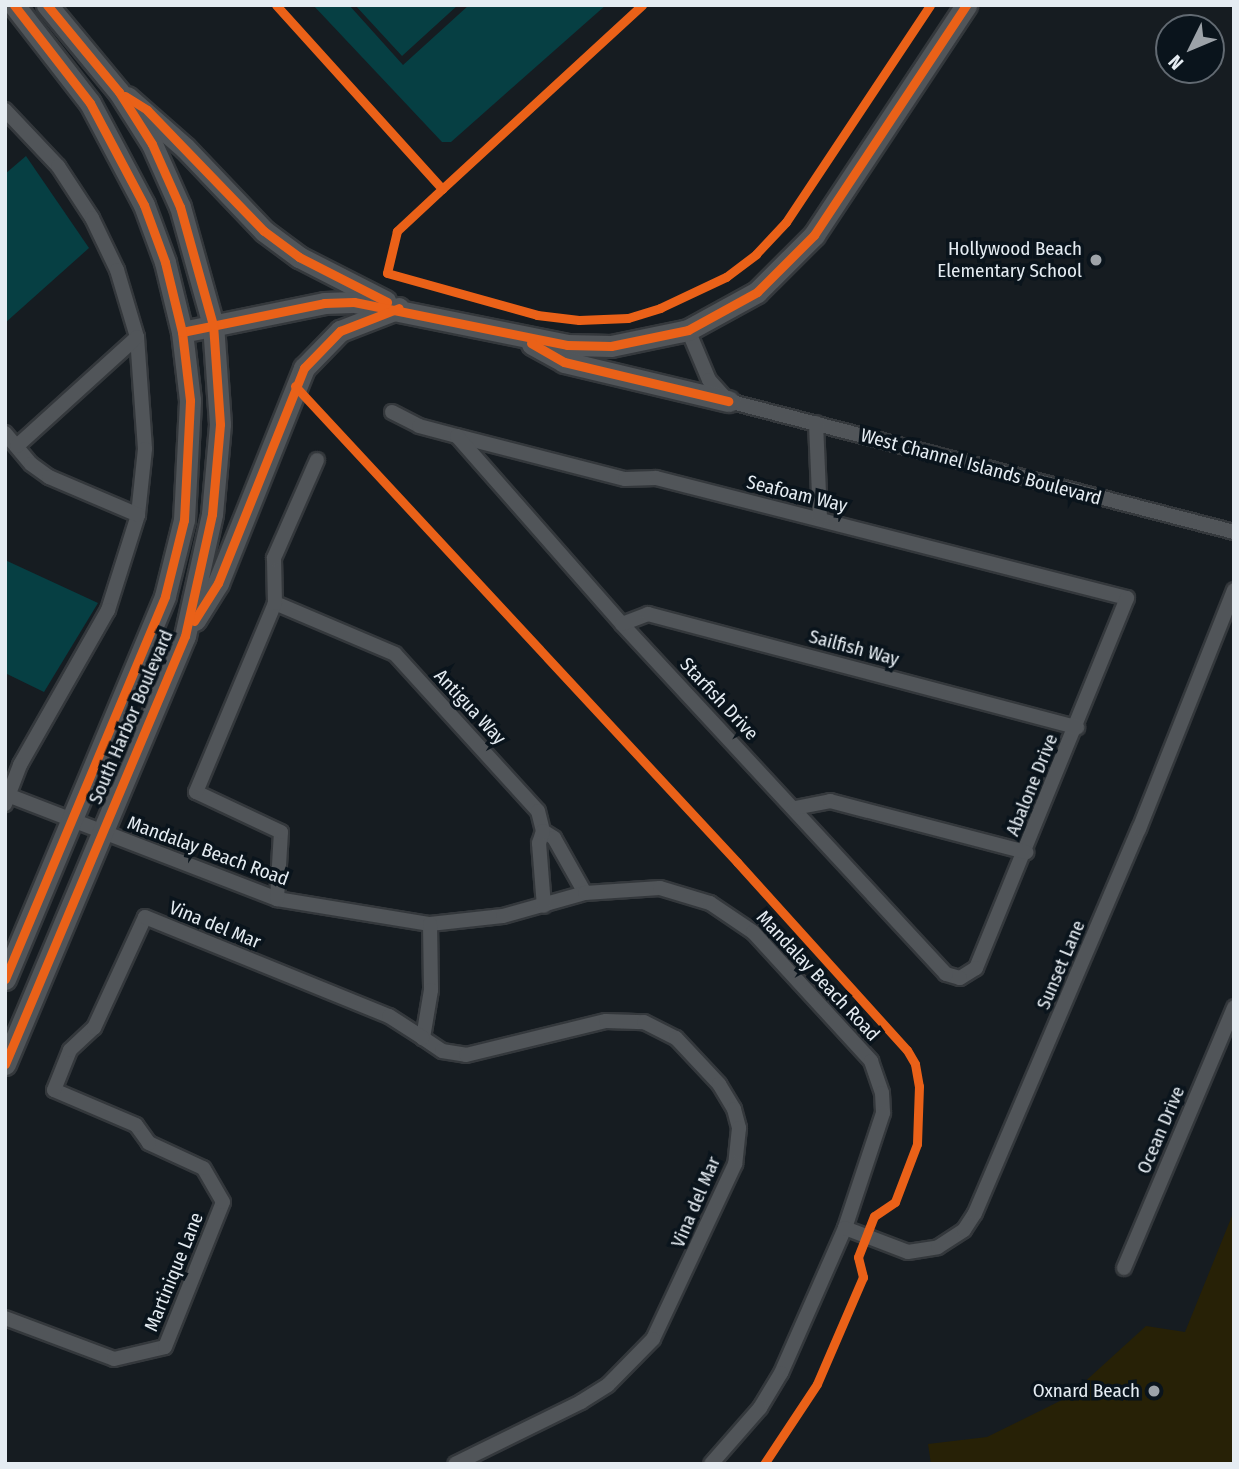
<!DOCTYPE html>
<html>
<head>
<meta charset="utf-8">
<style>
  body { margin:0 }
  #map { position:relative; width:1239px; height:1469px; overflow:hidden; background:#161c21; font-family:"Fira Sans Condensed",sans-serif }
  div>[style] { position:absolute }
  .sand>* { inset:0; background:#272106 }
  .water>* { inset:0; background:#063f43 }
  .pier>* { inset:0; background:#161c21 }
  .roads { filter:drop-shadow(2px 0 #34383c) drop-shadow(-2px 0 #34383c) drop-shadow(0 2px #34383c) drop-shadow(0 -2px #34383c) }
  .street>* { height:14px; margin:-7px; padding:0 7px; transform-origin:7px; border-radius:7px; background:#515559 }
  .secondary>* { height:21px; margin:-10.5px; padding:0 10.5px; transform-origin:10.5px; border-radius:10.5px; background:#515559 }
  .cycleway>* { height:9px; margin:-4.5px; padding:0 4.5px; transform-origin:4.5px; border-radius:4.5px; background:#ea6118 }
  .dots>* { width:19px; height:19px; translate:-50% -50%; box-sizing:border-box; border:4px solid #0a141c; border-radius:50% }
  span { translate:-50% -50%; white-space:nowrap; text-align:center; line-height:1.15; -webkit-text-stroke:7px #0a141c; paint-order:stroke }
  .poi-label { font-size:19px; color:#e5ecf2 }
  .right { translate:-100% -50%; text-align:right }
  .street-label { font-size:19px; color:#e5ecf2 }
  .frame { position:absolute; inset:0; border:7px solid #e5ecf2; pointer-events:none }
  .north { position:absolute; left:1155px; top:14px; width:70px; height:70px; box-sizing:border-box; background:#0a141c; border:2px solid #626a72; border-radius:50%; rotate:227deg; font-size:19px; font-weight:700; line-height:28px; text-align:center; color:#e5ecf2 }
  .north::after { content:''; display:block; margin:auto; width:24px; height:32px; background:#9da3a9; clip-path:polygon(50% 0,100% 100%,50% 72%,0 100%) }
</style>
</head>
<body>
<div id="map">
  <div class="sand">
    <i style="clip-path:polygon(1234px 1211px,1234px 1464px,931px 1464px,928px 1444px,987px 1437px,1068px 1397px,1146px 1326px,1185px 1332px)"></i>
  </div>
  <div class="water">
    <i style="clip-path:polygon(313px 5px,606px 5px,451px 142px,442px 142px)"></i>
    <i style="clip-path:polygon(26px 156px,89px 248px,5px 323px,5px 174px)"></i>
    <i style="clip-path:polygon(5px 560px,98px 603px,44px 692px,5px 673px)"></i>
  </div>
  <div class="pier">
    <i style="clip-path:polygon(349px 5px,355px 5px,402px 56px,458px 5px,469px 5px,403px 65px)"></i>
  </div>
  <div class="roads">
    <div class="street">
      <i style="left:5px;top:110px;width:77px;rotate:46.6deg"></i>
      <i style="left:58px;top:166px;width:62px;rotate:56.8deg"></i>
      <i style="left:92px;top:218px;width:58px;rotate:64.3deg"></i>
      <i style="left:117px;top:270px;width:70px;rotate:73.4deg"></i>
      <i style="left:137px;top:337px;width:112px;rotate:85.9deg"></i>
      <i style="left:145px;top:449px;width:66px;rotate:96.1deg"></i>
      <i style="left:138px;top:515px;width:100px;rotate:107.5deg"></i>
      <i style="left:108px;top:610px;width:178px;rotate:119.6deg"></i>
      <i style="left:20px;top:765px;width:42px;rotate:111deg"></i>
      <i style="left:688px;top:330px;width:54px;rotate:67.2deg"></i>
      <i style="left:709px;top:380px;width:28px;rotate:48deg"></i>
      <i style="left:728px;top:401px;width:523px;rotate:14.51deg"></i>
      <i style="left:392px;top:412px;width:30px;rotate:27deg"></i>
      <i style="left:419px;top:426px;width:39px;rotate:15deg"></i>
      <i style="left:457px;top:436px;width:173px;rotate:14.4deg"></i>
      <i style="left:625px;top:479px;width:31px;rotate:-2deg"></i>
      <i style="left:656px;top:478px;width:486px;rotate:14.3deg"></i>
      <i style="left:1127px;top:598px;width:400px;rotate:112.2deg"></i>
      <i style="left:976px;top:968px;width:19px;rotate:148deg"></i>
      <i style="left:960px;top:978px;width:15px;rotate:-164deg"></i>
      <i style="left:946px;top:974px;width:477px;rotate:-132.8deg"></i>
      <i style="left:622px;top:624px;width:250px;rotate:-131.3deg"></i>
      <i style="left:816px;top:423px;width:96px;rotate:87.6deg"></i>
      <i style="left:5px;top:433px;width:40px;rotate:50deg"></i>
      <i style="left:31px;top:464px;width:22px;rotate:36deg"></i>
      <i style="left:49px;top:477px;width:97px;rotate:23.1deg"></i>
      <i style="left:17px;top:446px;width:162px;rotate:-42.2deg"></i>
      <i style="left:275px;top:603px;width:130px;rotate:23deg"></i>
      <i style="left:395px;top:654px;width:212px;rotate:47.7deg"></i>
      <i style="left:538px;top:811px;width:21px;rotate:76deg"></i>
      <i style="left:543px;top:831px;width:13px;rotate:32deg"></i>
      <i style="left:554px;top:838px;width:63px;rotate:60.6deg"></i>
      <i style="left:622px;top:624px;width:28px;rotate:-21deg"></i>
      <i style="left:648px;top:614px;width:444px;rotate:14.8deg"></i>
      <i style="left:5px;top:794px;width:292px;rotate:21.1deg"></i>
      <i style="left:277px;top:899px;width:155px;rotate:9.3deg"></i>
      <i style="left:430px;top:924px;width:73px;rotate:-6.3deg"></i>
      <i style="left:503px;top:916px;width:85px;rotate:-15.7deg"></i>
      <i style="left:585px;top:893px;width:75px;rotate:-3.8deg"></i>
      <i style="left:660px;top:888px;width:52px;rotate:16.7deg"></i>
      <i style="left:710px;top:903px;width:52px;rotate:34deg"></i>
      <i style="left:753px;top:932px;width:175px;rotate:47.5deg"></i>
      <i style="left:871px;top:1061px;width:34px;rotate:71deg"></i>
      <i style="left:882px;top:1093px;width:20px;rotate:87deg"></i>
      <i style="left:883px;top:1113px;width:121px;rotate:108.3deg"></i>
      <i style="left:845px;top:1228px;width:158px;rotate:113.8deg"></i>
      <i style="left:781px;top:1373px;width:41px;rotate:121deg"></i>
      <i style="left:760px;top:1408px;width:74px;rotate:131.2deg"></i>
      <i style="left:795px;top:808px;width:36px;rotate:-11deg"></i>
      <i style="left:830px;top:801px;width:203px;rotate:14.6deg"></i>
      <i style="left:543px;top:831px;width:13px;rotate:108deg"></i>
      <i style="left:539px;top:843px;width:63px;rotate:85.5deg"></i>
      <i style="left:277px;top:899px;width:67px;rotate:-86.6deg"></i>
      <i style="left:281px;top:832px;width:94px;rotate:-154.8deg"></i>
      <i style="left:196px;top:792px;width:205px;rotate:-67.3deg"></i>
      <i style="left:275px;top:603px;width:45px;rotate:-91.3deg"></i>
      <i style="left:274px;top:558px;width:107px;rotate:-66.3deg"></i>
      <i style="left:430px;top:924px;width:66px;rotate:89.1deg"></i>
      <i style="left:431px;top:990px;width:49px;rotate:99.5deg"></i>
      <i style="left:423px;top:1038px;width:23px;rotate:34deg"></i>
      <i style="left:442px;top:1051px;width:24px;rotate:9deg"></i>
      <i style="left:466px;top:1055px;width:144px;rotate:-13.7deg"></i>
      <i style="left:606px;top:1021px;width:38px;rotate:2deg"></i>
      <i style="left:644px;top:1022px;width:36px;rotate:27deg"></i>
      <i style="left:676px;top:1038px;width:63px;rotate:46.9deg"></i>
      <i style="left:719px;top:1084px;width:29px;rotate:59deg"></i>
      <i style="left:734px;top:1109px;width:20px;rotate:75deg"></i>
      <i style="left:739px;top:1128px;width:36px;rotate:96deg"></i>
      <i style="left:735px;top:1164px;width:193px;rotate:115.1deg"></i>
      <i style="left:653px;top:1339px;width:64px;rotate:134.4deg"></i>
      <i style="left:608px;top:1385px;width:32px;rotate:148deg"></i>
      <i style="left:581px;top:1402px;width:140px;rotate:153.8deg"></i>
      <i style="left:845px;top:1228px;width:67px;rotate:20.9deg"></i>
      <i style="left:908px;top:1252px;width:30px;rotate:-9deg"></i>
      <i style="left:938px;top:1247px;width:31px;rotate:-33deg"></i>
      <i style="left:964px;top:1230px;width:20px;rotate:-57deg"></i>
      <i style="left:975px;top:1213px;width:418px;rotate:-66.9deg"></i>
      <i style="left:1139px;top:829px;width:257px;rotate:-68.3deg"></i>
      <i style="left:1124px;top:1268px;width:283px;rotate:-67.1deg"></i>
      <i style="left:5px;top:1318px;width:116px;rotate:20.6deg"></i>
      <i style="left:114px;top:1359px;width:52px;rotate:-13.2deg"></i>
      <i style="left:165px;top:1347px;width:156px;rotate:-68.2deg"></i>
      <i style="left:223px;top:1202px;width:39px;rotate:-120deg"></i>
      <i style="left:203px;top:1168px;width:60px;rotate:-155.2deg"></i>
      <i style="left:149px;top:1143px;width:22px;rotate:-126deg"></i>
      <i style="left:136px;top:1125px;width:89px;rotate:-156.9deg"></i>
      <i style="left:54px;top:1090px;width:43px;rotate:-68.2deg"></i>
      <i style="left:70px;top:1050px;width:33px;rotate:-43deg"></i>
      <i style="left:94px;top:1028px;width:122px;rotate:-65.3deg"></i>
      <i style="left:145px;top:917px;width:263px;rotate:22.1deg"></i>
      <i style="left:389px;top:1016px;width:40px;rotate:32.9deg"></i>
    </div>
    <div class="secondary">
      <i style="left:127px;top:97px;width:77px;rotate:41.3deg"></i>
      <i style="left:185px;top:148px;width:115px;rotate:46.4deg"></i>
      <i style="left:264px;top:231px;width:44px;rotate:36.6deg"></i>
      <i style="left:299px;top:257px;width:97px;rotate:27.1deg"></i>
      <i style="left:182px;top:332px;width:145px;rotate:-11.5deg"></i>
      <i style="left:324px;top:303px;width:30px;rotate:-2deg"></i>
      <i style="left:354px;top:302px;width:217px;rotate:11.4deg"></i>
      <i style="left:567px;top:345px;width:44px;rotate:1.3deg"></i>
      <i style="left:611px;top:346px;width:79px;rotate:-11.7deg"></i>
      <i style="left:688px;top:330px;width:79px;rotate:-28.8deg"></i>
      <i style="left:757px;top:292px;width:81px;rotate:-45deg"></i>
      <i style="left:814px;top:235px;width:276px;rotate:-56.5deg"></i>
      <i style="left:532px;top:344px;width:37px;rotate:29deg"></i>
      <i style="left:564px;top:362px;width:169px;rotate:13.4deg"></i>
      <i style="left:195px;top:620px;width:44px;rotate:-58.1deg"></i>
      <i style="left:218px;top:583px;width:232px;rotate:-68.2deg"></i>
      <i style="left:304px;top:368px;width:52px;rotate:-45.8deg"></i>
      <i style="left:340px;top:331px;width:63px;rotate:-21.3deg"></i>
      <i style="left:5px;top:979px;width:415px;rotate:-67.3deg"></i>
      <i style="left:165px;top:596px;width:78px;rotate:-76deg"></i>
      <i style="left:184px;top:520px;width:120px;rotate:-87.1deg"></i>
      <i style="left:190px;top:400px;width:68px;rotate:-96.7deg"></i>
      <i style="left:182px;top:332px;width:72px;rotate:-103.7deg"></i>
      <i style="left:165px;top:262px;width:61px;rotate:-110.2deg"></i>
      <i style="left:144px;top:205px;width:115px;rotate:-117.9deg"></i>
      <i style="left:90px;top:103px;width:124px;rotate:-127.8deg"></i>
      <i style="left:5px;top:1064px;width:464px;rotate:-67.2deg"></i>
      <i style="left:185px;top:636px;width:125px;rotate:-77.5deg"></i>
      <i style="left:212px;top:514px;width:90px;rotate:-84.9deg"></i>
      <i style="left:220px;top:424px;width:99px;rotate:-94deg"></i>
      <i style="left:213px;top:325px;width:123px;rotate:-105.6deg"></i>
      <i style="left:180px;top:207px;width:69px;rotate:-114deg"></i>
      <i style="left:152px;top:144px;width:62px;rotate:-122.4deg"></i>
      <i style="left:119px;top:92px;width:113px;rotate:-129.6deg"></i>
    </div>
  </div>
  <div class="cycleway">
    <i style="left:276px;top:5px;width:248px;rotate:47.9deg"></i>
    <i style="left:442px;top:189px;width:272px;rotate:-42.6deg"></i>
    <i style="left:125px;top:96px;width:26px;rotate:32deg"></i>
    <i style="left:147px;top:110px;width:168px;rotate:46deg"></i>
    <i style="left:264px;top:231px;width:44px;rotate:36.6deg"></i>
    <i style="left:299px;top:257px;width:99px;rotate:27.1deg"></i>
    <i style="left:442px;top:189px;width:62px;rotate:137deg"></i>
    <i style="left:397px;top:231px;width:43px;rotate:103.4deg"></i>
    <i style="left:387px;top:273px;width:156px;rotate:15.6deg"></i>
    <i style="left:537px;top:315px;width:42px;rotate:6.8deg"></i>
    <i style="left:579px;top:320px;width:49px;rotate:-2.3deg"></i>
    <i style="left:628px;top:318px;width:34px;rotate:-17deg"></i>
    <i style="left:660px;top:308px;width:73px;rotate:-25.2deg"></i>
    <i style="left:726px;top:277px;width:38px;rotate:-37deg"></i>
    <i style="left:756px;top:254px;width:44px;rotate:-46.8deg"></i>
    <i style="left:786px;top:222px;width:260px;rotate:-56.4deg"></i>
    <i style="left:182px;top:332px;width:145px;rotate:-11.5deg"></i>
    <i style="left:324px;top:303px;width:30px;rotate:-2deg"></i>
    <i style="left:354px;top:302px;width:217px;rotate:11.4deg"></i>
    <i style="left:567px;top:345px;width:44px;rotate:1.3deg"></i>
    <i style="left:611px;top:346px;width:79px;rotate:-11.7deg"></i>
    <i style="left:688px;top:330px;width:79px;rotate:-28.8deg"></i>
    <i style="left:757px;top:292px;width:81px;rotate:-45deg"></i>
    <i style="left:814px;top:235px;width:276px;rotate:-56.5deg"></i>
    <i style="left:531px;top:343px;width:38px;rotate:30deg"></i>
    <i style="left:564px;top:362px;width:169px;rotate:13.4deg"></i>
    <i style="left:295px;top:386px;width:650px;rotate:47.12deg"></i>
    <i style="left:737px;top:862px;width:253px;rotate:47.9deg"></i>
    <i style="left:907px;top:1050px;width:16px;rotate:60deg"></i>
    <i style="left:915px;top:1064px;width:22px;rotate:80deg"></i>
    <i style="left:919px;top:1086px;width:58px;rotate:92deg"></i>
    <i style="left:917px;top:1144px;width:62px;rotate:110.8deg"></i>
    <i style="left:895px;top:1202px;width:25px;rotate:146deg"></i>
    <i style="left:874px;top:1216px;width:44px;rotate:111.3deg"></i>
    <i style="left:858px;top:1257px;width:21px;rotate:76deg"></i>
    <i style="left:863px;top:1277px;width:116px;rotate:113.3deg"></i>
    <i style="left:817px;top:1384px;width:96px;rotate:123.5deg"></i>
    <i style="left:194px;top:621px;width:45px;rotate:-57.7deg"></i>
    <i style="left:218px;top:583px;width:232px;rotate:-68.2deg"></i>
    <i style="left:304px;top:368px;width:52px;rotate:-45.8deg"></i>
    <i style="left:340px;top:331px;width:63px;rotate:-21.3deg"></i>
    <i style="left:5px;top:979px;width:415px;rotate:-67.3deg"></i>
    <i style="left:165px;top:596px;width:78px;rotate:-76deg"></i>
    <i style="left:184px;top:520px;width:120px;rotate:-87.1deg"></i>
    <i style="left:190px;top:400px;width:68px;rotate:-96.7deg"></i>
    <i style="left:182px;top:332px;width:72px;rotate:-103.7deg"></i>
    <i style="left:165px;top:262px;width:61px;rotate:-110.2deg"></i>
    <i style="left:144px;top:205px;width:115px;rotate:-117.9deg"></i>
    <i style="left:90px;top:103px;width:124px;rotate:-127.8deg"></i>
    <i style="left:5px;top:1064px;width:464px;rotate:-67.2deg"></i>
    <i style="left:185px;top:636px;width:125px;rotate:-77.5deg"></i>
    <i style="left:212px;top:514px;width:90px;rotate:-84.9deg"></i>
    <i style="left:220px;top:424px;width:99px;rotate:-94deg"></i>
    <i style="left:213px;top:325px;width:123px;rotate:-105.6deg"></i>
    <i style="left:180px;top:207px;width:69px;rotate:-114deg"></i>
    <i style="left:152px;top:144px;width:62px;rotate:-122.4deg"></i>
    <i style="left:119px;top:92px;width:113px;rotate:-129.6deg"></i>
  </div>
  <div class="dots">
    <i style="left:1096px;top:260px;background:#9da3a9"></i>
    <i style="left:1154px;top:1391px;background:#9da3a9"></i>
  </div>
  <div class="poi-label">
    <span class="right" style="left:1082px;top:260px">Hollywood Beach<br>Elementary School</span>
    <span class="right" style="left:1140px;top:1391px">Oxnard Beach</span>
  </div>
  <div class="street-label">
    <span style="left:981px;top:467px;rotate:15deg">West Channel Islands Boulevard</span>
    <span style="left:797px;top:494px;rotate:14deg">Seafoam Way</span>
    <span style="left:854px;top:648px;rotate:15deg">Sailfish Way</span>
    <span style="left:719px;top:699px;rotate:47deg">Starfish Drive</span>
    <span style="left:470px;top:707px;rotate:47deg">Antigua Way</span>
    <span style="left:131px;top:717px;rotate:-67deg">South Harbor Boulevard</span>
    <span style="left:1032px;top:785px;rotate:-68deg">Abalone Drive</span>
    <span style="left:208px;top:851px;rotate:20deg">Mandalay Beach Road</span>
    <span style="left:215px;top:925px;rotate:22deg">Vina del Mar</span>
    <span style="left:1061px;top:965px;rotate:-67deg">Sunset Lane</span>
    <span style="left:818px;top:976px;rotate:47deg">Mandalay Beach Road</span>
    <span style="left:1161px;top:1130px;rotate:-67deg">Ocean Drive</span>
    <span style="left:696px;top:1202px;rotate:-67deg">Vina del Mar</span>
    <span style="left:174px;top:1272px;rotate:-68deg">Martinique Lane</span>
  </div>
  <div class="frame"></div>
  <div class="north">N</div>
</div>
</body>
</html>
